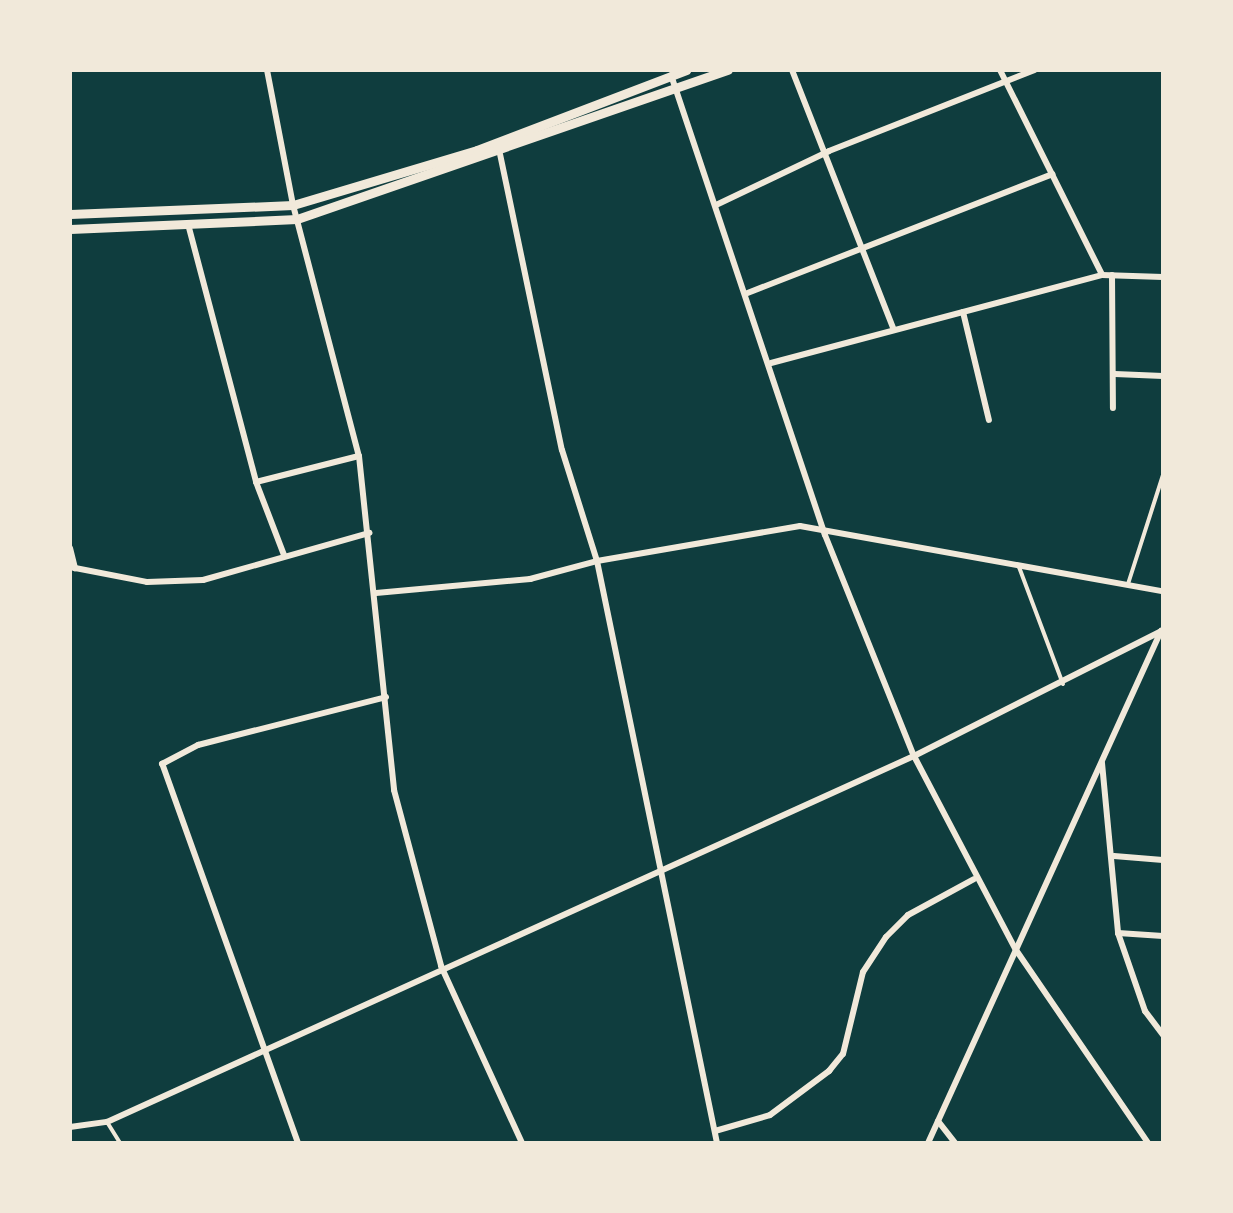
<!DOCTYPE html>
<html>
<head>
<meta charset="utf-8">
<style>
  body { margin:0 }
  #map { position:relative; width:1233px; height:1213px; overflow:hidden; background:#0f3d3e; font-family:"DejaVu Sans",sans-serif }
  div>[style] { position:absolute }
  .service>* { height:4px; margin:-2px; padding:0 2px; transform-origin:2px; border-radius:2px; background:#f1e9da }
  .minor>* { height:6px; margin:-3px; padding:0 3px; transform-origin:3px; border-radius:3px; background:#f1e9da }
  .tertiary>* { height:9px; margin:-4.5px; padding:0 4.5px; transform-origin:4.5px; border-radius:4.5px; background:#f1e9da }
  span { translate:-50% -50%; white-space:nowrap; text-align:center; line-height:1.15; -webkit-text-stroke:8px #f1e9da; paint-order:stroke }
  .frame { position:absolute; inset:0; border:72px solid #f1e9da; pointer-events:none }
</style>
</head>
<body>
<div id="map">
  <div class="service">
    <i style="left:1019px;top:567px;width:125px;rotate:69.4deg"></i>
    <i style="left:1128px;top:584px;width:114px;rotate:-72.2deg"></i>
    <i style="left:107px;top:1122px;width:25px;rotate:58deg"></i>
  </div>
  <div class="minor">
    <i style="left:267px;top:70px;width:137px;rotate:79.1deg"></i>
    <i style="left:293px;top:205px;width:260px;rotate:75.3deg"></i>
    <i style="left:359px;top:456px;width:336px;rotate:84deg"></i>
    <i style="left:394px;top:790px;width:182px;rotate:75deg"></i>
    <i style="left:441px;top:966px;width:195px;rotate:65.4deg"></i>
    <i style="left:792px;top:70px;width:279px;rotate:68.6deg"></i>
    <i style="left:1000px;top:70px;width:229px;rotate:63.5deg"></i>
    <i style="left:671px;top:75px;width:485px;rotate:71.5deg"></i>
    <i style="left:825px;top:535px;width:238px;rotate:68.1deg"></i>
    <i style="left:914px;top:756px;width:219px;rotate:62.3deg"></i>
    <i style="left:1016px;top:950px;width:234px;rotate:55.6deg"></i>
    <i style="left:500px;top:154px;width:302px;rotate:78.2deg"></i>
    <i style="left:562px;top:450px;width:116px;rotate:72.5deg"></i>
    <i style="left:597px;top:561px;width:594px;rotate:78.35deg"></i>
    <i style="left:716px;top:205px;width:125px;rotate:-25.5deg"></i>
    <i style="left:829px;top:151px;width:221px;rotate:-21.5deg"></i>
    <i style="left:188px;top:224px;width:267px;rotate:75.2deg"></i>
    <i style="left:256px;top:482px;width:78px;rotate:69deg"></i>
    <i style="left:1112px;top:275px;width:133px;rotate:89.6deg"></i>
    <i style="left:745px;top:294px;width:330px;rotate:-21.3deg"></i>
    <i style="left:963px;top:312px;width:111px;rotate:76.5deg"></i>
    <i style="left:771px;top:363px;width:342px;rotate:-14.9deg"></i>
    <i style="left:1102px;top:275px;width:61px;rotate:1.9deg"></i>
    <i style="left:1115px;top:374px;width:48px;rotate:2.4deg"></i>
    <i style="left:256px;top:482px;width:106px;rotate:-14.2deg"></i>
    <i style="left:70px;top:548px;width:21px;rotate:76deg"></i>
    <i style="left:70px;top:567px;width:78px;rotate:11deg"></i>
    <i style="left:147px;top:582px;width:56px;rotate:-2deg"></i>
    <i style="left:203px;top:580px;width:173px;rotate:-15.8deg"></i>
    <i style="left:376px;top:593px;width:155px;rotate:-5.2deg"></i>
    <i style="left:530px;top:579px;width:69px;rotate:-15deg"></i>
    <i style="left:597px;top:561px;width:206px;rotate:-9.8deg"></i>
    <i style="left:800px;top:526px;width:369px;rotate:10.2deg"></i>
    <i style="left:1102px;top:763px;width:171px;rotate:84.6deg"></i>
    <i style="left:1118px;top:933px;width:83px;rotate:70.9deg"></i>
    <i style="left:1145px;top:1011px;width:30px;rotate:53deg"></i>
    <i style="left:1114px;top:856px;width:49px;rotate:4.7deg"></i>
    <i style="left:1118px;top:933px;width:45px;rotate:3.8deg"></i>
    <i style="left:938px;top:1121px;width:28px;rotate:52deg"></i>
    <i style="left:70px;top:1127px;width:37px;rotate:-8deg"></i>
    <i style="left:107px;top:1122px;width:886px;rotate:-24.4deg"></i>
    <i style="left:914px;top:756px;width:279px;rotate:-26.8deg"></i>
    <i style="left:715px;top:1131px;width:57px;rotate:-16.2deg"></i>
    <i style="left:770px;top:1115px;width:74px;rotate:-36.7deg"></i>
    <i style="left:829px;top:1071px;width:22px;rotate:-51deg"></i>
    <i style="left:843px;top:1054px;width:84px;rotate:-76.3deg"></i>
    <i style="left:863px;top:972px;width:42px;rotate:-56.7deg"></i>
    <i style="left:886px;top:937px;width:31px;rotate:-45deg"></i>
    <i style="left:908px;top:915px;width:75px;rotate:-28.6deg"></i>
    <i style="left:298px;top:1143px;width:403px;rotate:-109.7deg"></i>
    <i style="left:162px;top:764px;width:41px;rotate:-27.8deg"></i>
    <i style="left:198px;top:745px;width:194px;rotate:-14.3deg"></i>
    <i style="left:928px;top:1143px;width:563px;rotate:-65.53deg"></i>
  </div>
  <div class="tertiary">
    <i style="left:70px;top:214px;width:223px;rotate:-2.3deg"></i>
    <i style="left:293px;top:205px;width:192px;rotate:-16.6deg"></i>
    <i style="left:477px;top:150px;width:224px;rotate:-20.9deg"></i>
    <i style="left:70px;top:229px;width:227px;rotate:-2.5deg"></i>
    <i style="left:297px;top:219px;width:456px;rotate:-19.1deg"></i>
  </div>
  <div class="frame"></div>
</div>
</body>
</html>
